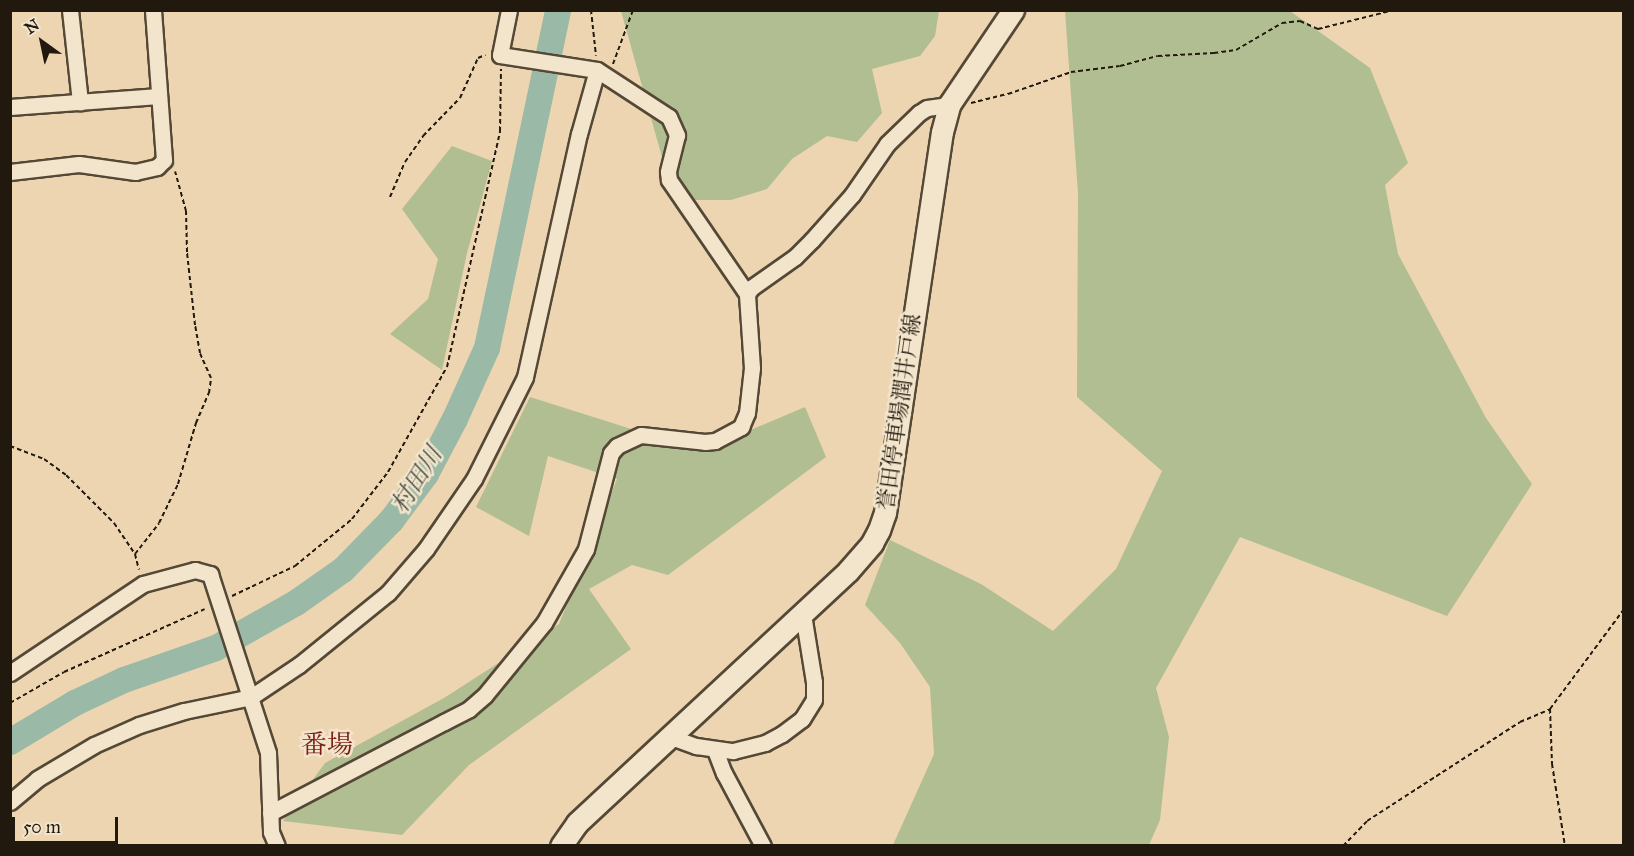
<!DOCTYPE html>
<html>
<head>
<meta charset="utf-8">
<style>
  body { margin:0 }
  #map { position:relative; width:1634px; height:856px; overflow:hidden; background:#ecd5b0; font-family:"IM FELL Great Primer","Noto Serif JP",serif }
  div>[style] { position:absolute }
  .green>* { inset:0; background:#b1be91 }
  .river>* { height:26px; margin:-13px; padding:0 13px; transform-origin:13px; border-radius:13px; background:#9ab9a6 }
  .path>* { height:2px; margin-top:-1px; transform-origin:0; background:repeating-linear-gradient(90deg,#21190d 0 4.5px,transparent 0 7.5px) }
  .roads { filter:drop-shadow(2px 0 #544836) drop-shadow(-2px 0 #544836) drop-shadow(0 2px #544836) drop-shadow(0 -2px #544836) }
  .minor>* { height:15px; margin:-7.5px; padding:0 7.5px; transform-origin:7.5px; border-radius:7.5px; background:#f3e4cc }
  .secondary>* { height:21px; margin:-10.5px; padding:0 10.5px; transform-origin:10.5px; border-radius:10.5px; background:#f3e4cc }
  span { translate:-50% -50%; white-space:nowrap; text-align:center; line-height:1.15; -webkit-text-stroke:5px #f3e4cc; paint-order:stroke }
  .street-label { font-size:22px; color:#21190d }
  .water-label { font-size:24px; color:#4b5143; font-style:italic }
  .quarter-label { font-size:26px; color:#7a1f14 }
  .frame { position:absolute; inset:0; border:12px solid #21190d; pointer-events:none }
  .north { position:absolute; left:12px; top:12px; width:60px; height:60px; -webkit-text-stroke:4px #f3e4cc; paint-order:stroke; rotate:327deg; font-size:16px; font-weight:700; line-height:24px; text-align:center; color:#21190d }
  .north::after { content:''; display:block; margin:auto; width:21px; height:27px; background:#21190d; clip-path:polygon(50% 0,100% 100%,50% 72%,0 100%) }
  .scale { position:absolute; left:12px; top:817px; width:106px; height:27px; box-sizing:border-box; border:3px solid #21190d; border-top:0; padding-left:8px; font-size:18px; line-height:21px; white-space:nowrap; color:#21190d; -webkit-text-stroke:4px #f3e4cc; paint-order:stroke }
</style>
</head>
<body>
<div id="map">
  <div class="green">
    <i style="clip-path:polygon(621px 11px,939px 11px,935px 36px,920px 56px,872px 69px,882px 113px,857px 142px,827px 136px,792px 159px,767px 189px,731px 200px,674px 200px)"></i>
    <i style="clip-path:polygon(1065px 11px,1290px 11px,1370px 68px,1408px 163px,1385px 185px,1398px 254px,1486px 418px,1532px 484px,1447px 616px,1240px 537px,1156px 688px,1169px 737px,1160px 820px,1149px 845px,893px 845px,934px 754px,930px 687px,900px 643px,865px 605px,890px 540px,981px 584px,1053px 631px,1116px 569px,1162px 471px,1077px 397px,1078px 193px)"></i>
    <i style="clip-path:polygon(452px 146px,492px 161px,467px 253px,442px 370px,390px 334px,428px 299px,438px 259px,402px 209px)"></i>
    <i style="clip-path:polygon(530px 397px,701px 451px,805px 407px,826px 457px,668px 575px,632px 565px,589px 589px,631px 649px,469px 765px,402px 835px,283px 821px,325px 763px,444px 698px,559px 624px,617px 479px,548px 456px,529px 536px,476px 507px)"></i>
  </div>
  <div class="river">
    <i style="left:10px;top:742px;width:76px;rotate:-31deg"></i>
    <i style="left:75px;top:703px;width:54px;rotate:-25.1deg"></i>
    <i style="left:124px;top:680px;width:97px;rotate:-19.2deg"></i>
    <i style="left:216px;top:648px;width:92px;rotate:-29.4deg"></i>
    <i style="left:296px;top:603px;width:57px;rotate:-35.1deg"></i>
    <i style="left:343px;top:570px;width:69px;rotate:-45.6deg"></i>
    <i style="left:391px;top:521px;width:59px;rotate:-53.3deg"></i>
    <i style="left:426px;top:474px;width:62px;rotate:-62.2deg"></i>
    <i style="left:455px;top:419px;width:78px;rotate:-65.7deg"></i>
    <i style="left:487px;top:348px;width:345px;rotate:-78.1deg"></i>
  </div>
  <div class="path">
    <i style="left:591px;top:10px;width:46px;rotate:83.8deg"></i>
    <i style="left:613px;top:64px;width:58px;rotate:-69.7deg"></i>
    <i style="left:971px;top:103px;width:38px;rotate:-14deg"></i>
    <i style="left:1008px;top:94px;width:67px;rotate:-19.2deg"></i>
    <i style="left:1071px;top:72px;width:49px;rotate:-7deg"></i>
    <i style="left:1120px;top:66px;width:39px;rotate:-15deg"></i>
    <i style="left:1158px;top:56px;width:56px;rotate:-3.1deg"></i>
    <i style="left:1214px;top:53px;width:22px;rotate:-8deg"></i>
    <i style="left:1236px;top:50px;width:53px;rotate:-30.4deg"></i>
    <i style="left:1282px;top:23px;width:18px;rotate:-6deg"></i>
    <i style="left:1300px;top:21px;width:20px;rotate:24deg"></i>
    <i style="left:1318px;top:29px;width:78px;rotate:-14deg"></i>
    <i style="left:390px;top:197px;width:38px;rotate:-67deg"></i>
    <i style="left:405px;top:162px;width:32px;rotate:-55deg"></i>
    <i style="left:423px;top:136px;width:53px;rotate:-45.8deg"></i>
    <i style="left:460px;top:98px;width:44px;rotate:-65.8deg"></i>
    <i style="left:478px;top:58px;width:8px;rotate:-23deg"></i>
    <i style="left:10px;top:446px;width:36px;rotate:21deg"></i>
    <i style="left:44px;top:459px;width:27px;rotate:36deg"></i>
    <i style="left:66px;top:475px;width:68px;rotate:45deg"></i>
    <i style="left:114px;top:523px;width:37px;rotate:56deg"></i>
    <i style="left:135px;top:554px;width:16px;rotate:76deg"></i>
    <i style="left:135px;top:554px;width:39px;rotate:-52deg"></i>
    <i style="left:159px;top:523px;width:43px;rotate:-64deg"></i>
    <i style="left:178px;top:484px;width:64px;rotate:-73.6deg"></i>
    <i style="left:196px;top:423px;width:33px;rotate:-67deg"></i>
    <i style="left:209px;top:393px;width:15px;rotate:-82deg"></i>
    <i style="left:211px;top:378px;width:27px;rotate:-114deg"></i>
    <i style="left:200px;top:353px;width:28px;rotate:-100deg"></i>
    <i style="left:195px;top:325px;width:73px;rotate:-96.3deg"></i>
    <i style="left:187px;top:252px;width:41px;rotate:-91.4deg"></i>
    <i style="left:186px;top:211px;width:41px;rotate:-105.4deg"></i>
    <i style="left:232px;top:596px;width:70px;rotate:-25.5deg"></i>
    <i style="left:295px;top:566px;width:74px;rotate:-39.5deg"></i>
    <i style="left:352px;top:519px;width:59px;rotate:-52.5deg"></i>
    <i style="left:388px;top:472px;width:120px;rotate:-60.7deg"></i>
    <i style="left:447px;top:367px;width:242px;rotate:-77.3deg"></i>
    <i style="left:500px;top:131px;width:62px;rotate:-89.1deg"></i>
    <i style="left:10px;top:703px;width:62px;rotate:-29.9deg"></i>
    <i style="left:64px;top:672px;width:154px;rotate:-24.1deg"></i>
    <i style="left:1550px;top:709px;width:55px;rotate:87.9deg"></i>
    <i style="left:1552px;top:764px;width:83px;rotate:81deg"></i>
    <i style="left:1343px;top:846px;width:35px;rotate:-46deg"></i>
    <i style="left:1367px;top:821px;width:182px;rotate:-32.9deg"></i>
    <i style="left:1520px;top:722px;width:33px;rotate:-23deg"></i>
    <i style="left:1550px;top:709px;width:124px;rotate:-53.5deg"></i>
  </div>
  <div class="roads">
    <div class="minor">
      <i style="left:70px;top:10px;width:93px;rotate:83.8deg"></i>
      <i style="left:509px;top:10px;width:46px;rotate:101.3deg"></i>
      <i style="left:500px;top:55px;width:98px;rotate:8.8deg"></i>
      <i style="left:597px;top:70px;width:86px;rotate:33.1deg"></i>
      <i style="left:669px;top:117px;width:20px;rotate:66deg"></i>
      <i style="left:677px;top:135px;width:38px;rotate:104deg"></i>
      <i style="left:668px;top:172px;width:8px;rotate:83deg"></i>
      <i style="left:669px;top:180px;width:138px;rotate:55.6deg"></i>
      <i style="left:10px;top:107px;width:149px;rotate:-4.2deg"></i>
      <i style="left:10px;top:172px;width:69px;rotate:-6.6deg"></i>
      <i style="left:79px;top:164px;width:57px;rotate:8.1deg"></i>
      <i style="left:135px;top:172px;width:23px;rotate:-13deg"></i>
      <i style="left:157px;top:167px;width:10px;rotate:-45deg"></i>
      <i style="left:164px;top:160px;width:150px;rotate:-94.2deg"></i>
      <i style="left:10px;top:673px;width:160px;rotate:-33.8deg"></i>
      <i style="left:143px;top:584px;width:54px;rotate:-15.1deg"></i>
      <i style="left:195px;top:570px;width:16px;rotate:15deg"></i>
      <i style="left:210px;top:574px;width:188px;rotate:72deg"></i>
      <i style="left:268px;top:753px;width:79px;rotate:87.8deg"></i>
      <i style="left:271px;top:832px;width:15px;rotate:67deg"></i>
      <i style="left:671px;top:737px;width:27px;rotate:20deg"></i>
      <i style="left:696px;top:746px;width:37px;rotate:8deg"></i>
      <i style="left:733px;top:751px;width:33px;rotate:-14deg"></i>
      <i style="left:765px;top:743px;width:19px;rotate:-28deg"></i>
      <i style="left:782px;top:734px;width:25px;rotate:-37deg"></i>
      <i style="left:802px;top:719px;width:22px;rotate:-58deg"></i>
      <i style="left:814px;top:700px;width:18px;rotate:-90deg"></i>
      <i style="left:814px;top:682px;width:69px;rotate:-99.2deg"></i>
      <i style="left:715px;top:750px;width:25px;rotate:69deg"></i>
      <i style="left:724px;top:773px;width:83px;rotate:61.9deg"></i>
      <i style="left:10px;top:802px;width:35px;rotate:-40deg"></i>
      <i style="left:37px;top:779px;width:66px;rotate:-30.8deg"></i>
      <i style="left:94px;top:745px;width:49px;rotate:-24deg"></i>
      <i style="left:139px;top:725px;width:47px;rotate:-17.3deg"></i>
      <i style="left:184px;top:711px;width:68px;rotate:-11.8deg"></i>
      <i style="left:251px;top:697px;width:58px;rotate:-33.7deg"></i>
      <i style="left:299px;top:665px;width:114px;rotate:-39deg"></i>
      <i style="left:388px;top:593px;width:58px;rotate:-49.2deg"></i>
      <i style="left:426px;top:549px;width:85px;rotate:-55.6deg"></i>
      <i style="left:474px;top:479px;width:114px;rotate:-63.4deg"></i>
      <i style="left:525px;top:377px;width:249px;rotate:-77.5deg"></i>
      <i style="left:579px;top:134px;width:66px;rotate:-74.3deg"></i>
      <i style="left:270px;top:813px;width:196px;rotate:-27.6deg"></i>
      <i style="left:444px;top:722px;width:28px;rotate:-27deg"></i>
      <i style="left:469px;top:709px;width:21px;rotate:-41deg"></i>
      <i style="left:485px;top:695px;width:93px;rotate:-50.7deg"></i>
      <i style="left:544px;top:623px;width:85px;rotate:-60.4deg"></i>
      <i style="left:586px;top:549px;width:99px;rotate:-75.4deg"></i>
      <i style="left:611px;top:453px;width:9px;rotate:-49deg"></i>
      <i style="left:617px;top:446px;width:26px;rotate:-25deg"></i>
      <i style="left:641px;top:435px;width:64px;rotate:6.2deg"></i>
      <i style="left:705px;top:442px;width:10px;rotate:-6deg"></i>
      <i style="left:715px;top:441px;width:30px;rotate:-28deg"></i>
      <i style="left:741px;top:427px;width:15px;rotate:-67deg"></i>
      <i style="left:747px;top:413px;width:45px;rotate:-83.7deg"></i>
      <i style="left:752px;top:368px;width:74px;rotate:-93.9deg"></i>
      <i style="left:747px;top:294px;width:7px;rotate:-56deg"></i>
      <i style="left:751px;top:288px;width:54px;rotate:-35.2deg"></i>
      <i style="left:795px;top:257px;width:24px;rotate:-45deg"></i>
      <i style="left:812px;top:240px;width:60px;rotate:-48.4deg"></i>
      <i style="left:852px;top:195px;width:62px;rotate:-55.5deg"></i>
      <i style="left:887px;top:144px;width:45px;rotate:-44.1deg"></i>
      <i style="left:919px;top:113px;width:9px;rotate:-32deg"></i>
      <i style="left:927px;top:108px;width:22px;rotate:-8deg"></i>
    </div>
    <div class="secondary">
      <i style="left:561px;top:846px;width:28px;rotate:-55deg"></i>
      <i style="left:577px;top:823px;width:370px;rotate:-42.9deg"></i>
      <i style="left:848px;top:571px;width:37px;rotate:-49deg"></i>
      <i style="left:872px;top:543px;width:15px;rotate:-62deg"></i>
      <i style="left:879px;top:530px;width:18px;rotate:-71deg"></i>
      <i style="left:885px;top:513px;width:385px;rotate:-81.5deg"></i>
      <i style="left:942px;top:132px;width:28px;rotate:-75deg"></i>
      <i style="left:949px;top:105px;width:115px;rotate:-56deg"></i>
    </div>
  </div>
  <div class="street-label">
    <span style="left:899px;top:412px;rotate:-82deg">誉田停車場潤井戸線</span>
  </div>
  <div class="water-label">
    <span style="left:417px;top:480px;rotate:-58deg">村田川</span>
  </div>
  <div class="quarter-label">
    <span style="left:327px;top:745px">番場</span>
  </div>
  <div class="frame"></div>
  <div class="north">N</div>
  <div class="scale">50 m</div>
</div>
</body>
</html>
